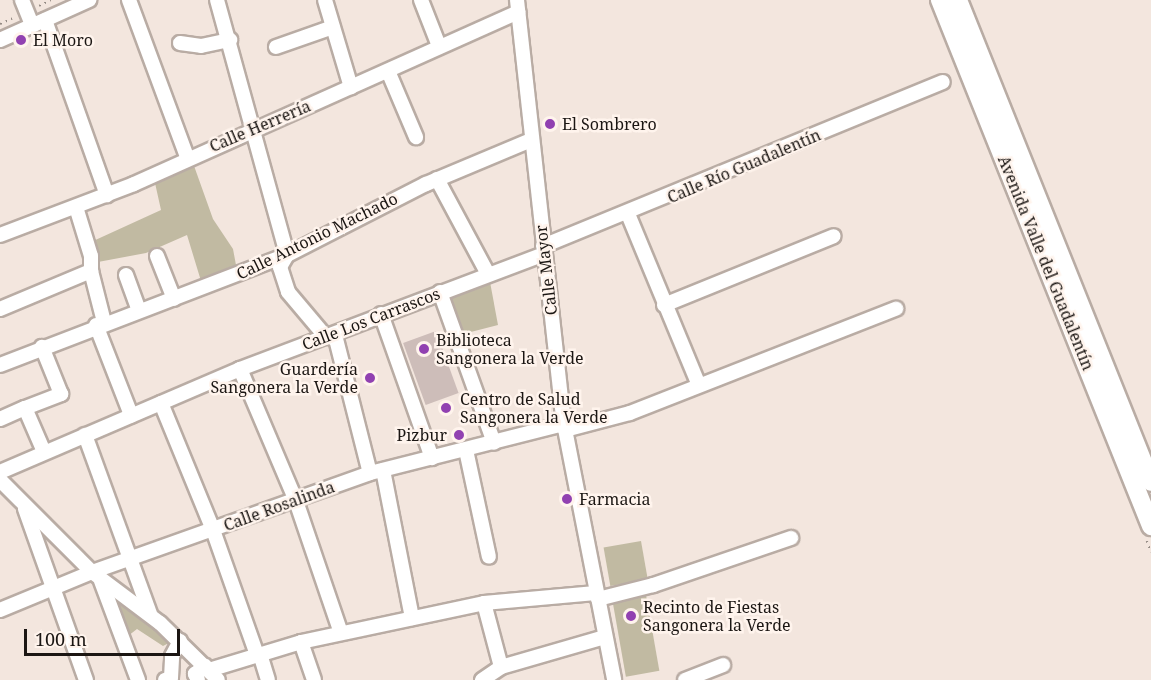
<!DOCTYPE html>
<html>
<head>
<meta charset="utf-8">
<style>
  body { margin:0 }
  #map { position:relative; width:1151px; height:680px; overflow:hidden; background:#f3e6de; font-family:"Noto Serif",serif }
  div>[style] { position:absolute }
  .green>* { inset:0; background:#c1baa2; transform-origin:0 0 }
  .building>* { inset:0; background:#cdbdb9; transform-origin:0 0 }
  .path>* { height:1.5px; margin-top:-0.75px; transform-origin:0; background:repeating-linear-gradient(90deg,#948b85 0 1.5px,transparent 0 6px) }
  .roads { filter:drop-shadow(2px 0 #b9aca4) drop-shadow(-2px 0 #b9aca4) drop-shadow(0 2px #b9aca4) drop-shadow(0 -2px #b9aca4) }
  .minor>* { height:14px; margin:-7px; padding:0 7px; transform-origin:7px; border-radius:7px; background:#fff }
  .major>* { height:18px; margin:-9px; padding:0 9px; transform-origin:9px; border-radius:9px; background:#fff }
  .dots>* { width:16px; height:16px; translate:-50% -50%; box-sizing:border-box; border:3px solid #fff4ed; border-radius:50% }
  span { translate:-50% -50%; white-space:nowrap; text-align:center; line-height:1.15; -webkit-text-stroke:5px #fff4ed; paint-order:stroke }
  .poi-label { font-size:16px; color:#1b1613 }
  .left { translate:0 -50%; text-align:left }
  .right { translate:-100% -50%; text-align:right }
  .street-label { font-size:16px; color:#1b1613 }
  .scale { position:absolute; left:24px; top:629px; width:156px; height:27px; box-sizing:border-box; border:3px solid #1b1613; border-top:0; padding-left:8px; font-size:18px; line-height:21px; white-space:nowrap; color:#1b1613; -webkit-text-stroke:4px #fff4ed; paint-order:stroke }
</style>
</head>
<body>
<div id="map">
  <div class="green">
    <i style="clip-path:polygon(193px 163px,213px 219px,233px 249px,236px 265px,201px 281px,187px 235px,146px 253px,98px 262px,91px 242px,161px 210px,155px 183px)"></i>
    <i style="clip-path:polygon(490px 282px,498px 325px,463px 334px,450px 297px)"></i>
    <i style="left:641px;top:541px;width:39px;height:38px;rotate:80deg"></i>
    <i style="left:646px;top:595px;width:77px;height:34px;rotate:80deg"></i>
    <i style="clip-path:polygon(115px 601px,122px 602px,173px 641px,163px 646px,137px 629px,128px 636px)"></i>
  </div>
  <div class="building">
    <i style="left:436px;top:331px;width:66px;height:35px;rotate:70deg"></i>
  </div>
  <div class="path">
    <i style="left:39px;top:6px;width:13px;rotate:-27deg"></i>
    <i style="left:0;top:24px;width:17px;rotate:-25deg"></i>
    <i style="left:1147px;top:541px;width:12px;rotate:70deg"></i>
  </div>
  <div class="roads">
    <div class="minor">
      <i style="left:22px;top:0;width:27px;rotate:68deg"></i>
      <i style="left:129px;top:0;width:167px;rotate:69.7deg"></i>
      <i style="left:217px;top:0;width:264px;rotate:74.6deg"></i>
      <i style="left:287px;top:255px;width:14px;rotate:120deg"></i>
      <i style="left:280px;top:267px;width:26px;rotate:72deg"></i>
      <i style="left:288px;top:292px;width:57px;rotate:49.9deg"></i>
      <i style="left:325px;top:336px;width:11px;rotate:15deg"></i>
      <i style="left:336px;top:339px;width:138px;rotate:75.8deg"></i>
      <i style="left:325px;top:0;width:91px;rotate:73.4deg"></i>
      <i style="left:421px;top:0;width:49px;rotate:68.6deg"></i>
      <i style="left:517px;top:0;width:427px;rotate:83.7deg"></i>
      <i style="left:564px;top:424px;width:261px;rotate:78.9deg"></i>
      <i style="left:45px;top:20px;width:186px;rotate:70.5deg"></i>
      <i style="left:0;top:40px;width:98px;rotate:-24.2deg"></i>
      <i style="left:180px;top:43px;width:21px;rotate:8deg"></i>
      <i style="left:201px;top:46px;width:30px;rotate:-12deg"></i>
      <i style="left:276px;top:47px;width:60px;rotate:-19.3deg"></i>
      <i style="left:388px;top:71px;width:72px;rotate:67deg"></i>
      <i style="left:437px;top:179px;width:108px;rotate:61.8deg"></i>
      <i style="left:76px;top:207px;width:51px;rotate:73deg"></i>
      <i style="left:91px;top:256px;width:15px;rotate:90deg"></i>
      <i style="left:91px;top:271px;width:53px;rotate:75.7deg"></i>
      <i style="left:628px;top:214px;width:185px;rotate:67.5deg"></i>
      <i style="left:0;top:235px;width:143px;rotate:-20.8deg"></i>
      <i style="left:134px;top:184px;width:421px;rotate:-24.1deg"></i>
      <i style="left:543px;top:246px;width:432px;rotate:-22.3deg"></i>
      <i style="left:157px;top:256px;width:46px;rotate:68.4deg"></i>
      <i style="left:126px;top:275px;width:37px;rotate:70deg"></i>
      <i style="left:440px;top:292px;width:160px;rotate:70.3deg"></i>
      <i style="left:664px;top:305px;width:183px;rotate:-22.1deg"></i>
      <i style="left:0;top:309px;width:99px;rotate:-22.7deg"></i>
      <i style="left:381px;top:314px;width:153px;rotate:70.5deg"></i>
      <i style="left:96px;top:325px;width:97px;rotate:68.7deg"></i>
      <i style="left:0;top:365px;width:307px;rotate:-21deg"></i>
      <i style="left:287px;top:255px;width:156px;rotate:-27.1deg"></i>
      <i style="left:426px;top:184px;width:114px;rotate:-22.7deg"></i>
      <i style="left:240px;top:369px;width:143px;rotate:67deg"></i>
      <i style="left:296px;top:501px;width:139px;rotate:71.2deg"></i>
      <i style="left:161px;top:403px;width:137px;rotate:67.7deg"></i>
      <i style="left:213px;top:530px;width:133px;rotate:70.6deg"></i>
      <i style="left:25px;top:408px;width:39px;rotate:-21deg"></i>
      <i style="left:61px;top:394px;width:51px;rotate:-112deg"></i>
      <i style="left:0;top:419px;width:27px;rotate:-24deg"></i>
      <i style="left:25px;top:408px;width:48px;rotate:66.6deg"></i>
      <i style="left:565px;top:430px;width:67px;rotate:-14.7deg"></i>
      <i style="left:630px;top:413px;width:286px;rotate:-21.4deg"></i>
      <i style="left:85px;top:435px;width:190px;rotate:70deg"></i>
      <i style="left:466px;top:450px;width:109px;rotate:77.9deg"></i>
      <i style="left:383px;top:470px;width:151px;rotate:78.9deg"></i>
      <i style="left:0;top:472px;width:261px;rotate:-23.2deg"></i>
      <i style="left:240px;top:369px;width:325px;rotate:-20.7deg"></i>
      <i style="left:0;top:480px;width:130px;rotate:45deg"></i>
      <i style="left:92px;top:572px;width:85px;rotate:36.9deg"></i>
      <i style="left:160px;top:623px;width:81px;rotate:44.5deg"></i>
      <i style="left:25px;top:509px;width:182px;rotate:70.4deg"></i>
      <i style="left:101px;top:581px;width:106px;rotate:69.5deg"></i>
      <i style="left:598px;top:599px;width:57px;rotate:-14.3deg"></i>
      <i style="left:653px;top:585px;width:146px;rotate:-18.8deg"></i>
      <i style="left:484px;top:603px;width:66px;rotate:75.1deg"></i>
      <i style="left:0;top:610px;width:100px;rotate:-22.4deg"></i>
      <i style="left:92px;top:572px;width:295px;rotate:-19.6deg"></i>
      <i style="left:370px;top:473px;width:200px;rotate:-14.2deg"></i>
      <i style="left:301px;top:642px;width:40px;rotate:71.1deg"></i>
      <i style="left:260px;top:654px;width:27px;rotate:73deg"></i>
      <i style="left:209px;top:670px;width:96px;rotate:-16.9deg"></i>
      <i style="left:301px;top:642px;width:187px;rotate:-12deg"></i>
      <i style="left:484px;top:603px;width:112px;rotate:-5.1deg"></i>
      <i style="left:165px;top:680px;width:6px;rotate:-18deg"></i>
      <i style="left:171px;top:678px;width:22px;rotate:-87deg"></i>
      <i style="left:172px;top:656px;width:17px;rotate:-62deg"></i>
      <i style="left:198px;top:680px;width:7px;rotate:-117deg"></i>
      <i style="left:195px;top:674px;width:13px;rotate:-39deg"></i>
      <i style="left:482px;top:680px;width:23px;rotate:-34deg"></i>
      <i style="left:501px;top:667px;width:108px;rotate:-16.1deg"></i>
      <i style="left:685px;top:680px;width:41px;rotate:-21.5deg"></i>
    </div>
    <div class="major">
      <i style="left:940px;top:0;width:567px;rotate:68.14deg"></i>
      <i style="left:958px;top:0;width:519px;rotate:68.18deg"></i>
    </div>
  </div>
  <div class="dots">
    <i style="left:21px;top:40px;background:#9141b1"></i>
    <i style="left:550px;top:124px;background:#9141b1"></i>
    <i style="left:424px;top:349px;background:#9141b1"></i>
    <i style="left:370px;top:378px;background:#9141b1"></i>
    <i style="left:446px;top:408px;background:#9141b1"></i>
    <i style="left:459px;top:435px;background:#9141b1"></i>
    <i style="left:567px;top:499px;background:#9141b1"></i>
    <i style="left:631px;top:616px;background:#9141b1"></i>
  </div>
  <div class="poi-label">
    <span class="left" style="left:33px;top:40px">El Moro</span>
    <span class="left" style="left:562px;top:124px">El Sombrero</span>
    <span class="left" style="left:436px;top:349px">Biblioteca<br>Sangonera la Verde</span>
    <span class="right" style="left:358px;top:378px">Guardería<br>Sangonera la Verde</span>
    <span class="left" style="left:460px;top:408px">Centro de Salud<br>Sangonera la Verde</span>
    <span class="right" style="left:447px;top:435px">Pizbur</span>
    <span class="left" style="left:579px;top:499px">Farmacia</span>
    <span class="left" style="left:643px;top:616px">Recinto de Fiestas<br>Sangonera la Verde</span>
  </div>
  <div class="street-label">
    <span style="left:260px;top:126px;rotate:-23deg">Calle Herrería</span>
    <span style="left:744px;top:166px;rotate:-23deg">Calle Río Guadalentín</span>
    <span style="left:317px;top:236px;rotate:-26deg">Calle Antonio Machado</span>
    <span style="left:1046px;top:263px;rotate:68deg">Avenida Valle del Guadalentín</span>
    <span style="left:546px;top:270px;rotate:-97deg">Calle Mayor</span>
    <span style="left:371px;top:319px;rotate:-21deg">Calle Los Carrascos</span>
    <span style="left:279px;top:506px;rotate:-20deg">Calle Rosalinda</span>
  </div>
  <div class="scale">100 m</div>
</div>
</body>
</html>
